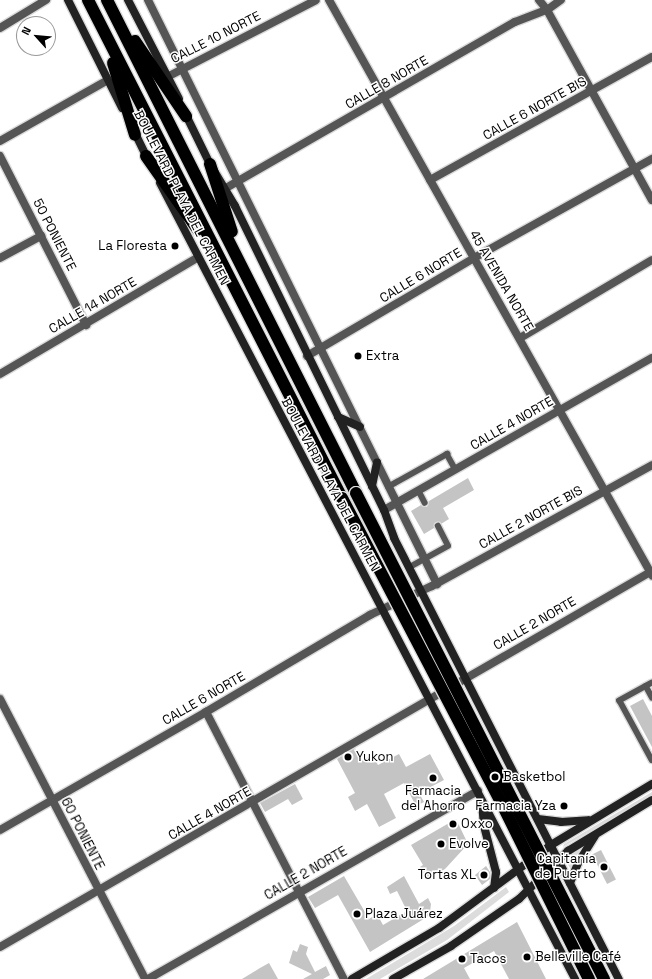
<!DOCTYPE html>
<html>
<head>
<meta charset="utf-8">
<style>
  body { margin:0 }
  #map { position:relative; width:652px; height:979px; overflow:hidden; background:#fff; font-family:"Space Grotesk",sans-serif }
  div>[style] { position:absolute }
  .green>* { inset:0; background:#dcdcdc }
  .building>* { inset:0; background:#c4c4c4; transform-origin:0 0 }
  .roads { filter:drop-shadow(1px 0 #dbdbdb) drop-shadow(-1px 0 #dbdbdb) drop-shadow(0 1px #dbdbdb) drop-shadow(0 -1px #dbdbdb) }
  .lane>* { height:5.5px; margin:-2.75px; padding:0 2.75px; transform-origin:2.75px; border-radius:2.75px; background:#555 }
  .street>* { height:8px; margin:-4px; padding:0 4px; transform-origin:4px; border-radius:4px; background:#555 }
  .secondary>* { height:8px; margin:-4px; padding:0 4px; transform-origin:4px; border-radius:4px; background:#222 }
  .highway>* { height:12px; margin:-6px; padding:0 6px; transform-origin:6px; border-radius:6px; background:#000 }
  .bridges { filter:drop-shadow(1px 0 #dbdbdb) drop-shadow(-1px 0 #dbdbdb) drop-shadow(0 1px #dbdbdb) drop-shadow(0 -1px #dbdbdb) }
  .highway-bridge>* { height:12px; margin:-6px; padding:0 6px; transform-origin:6px; border-radius:6px; background:#000 }
  .dots>* { width:11px; height:11px; translate:-50% -50%; box-sizing:border-box; border:2px solid #fff; border-radius:50% }
  span { translate:-50% -50%; white-space:nowrap; text-align:center; line-height:1.15; -webkit-text-stroke:3px #fff; paint-order:stroke }
  .street-label { font-size:13px; color:#000 }
  .poi-label { font-size:13px; color:#000 }
  .right { translate:-100% -50%; text-align:right }
  .left { translate:0 -50%; text-align:left }
  .north { position:absolute; left:16px; top:16px; width:40px; height:40px; box-sizing:border-box; background:#fff; border:1px solid #999; border-radius:50%; rotate:297deg; font-size:11px; font-weight:700; line-height:16px; text-align:center; color:#000 }
  .north::after { content:''; display:block; margin:auto; width:14px; height:18px; background:#000; clip-path:polygon(50% 0,100% 100%,50% 72%,0 100%) }
</style>
</head>
<body>
<div id="map">
  <div class="green">
    <i style="clip-path:polygon(652px 792px,652px 796px,563px 847px,564px 844px)"></i>
    <i style="clip-path:polygon(580px 849px,575px 861px,571px 870px,565px 859px)"></i>
    <i style="clip-path:polygon(506px 887px,509px 892px,447px 940px,380px 979px,366px 979px,454px 926px)"></i>
  </div>
  <div class="building">
    <i style="clip-path:polygon(468px 478px,474px 490px,443px 508px,449px 519px,441px 524px,436px 522px,434px 528px,424px 534px,411px 511px,421px 505px,427px 507px,429px 501px)"></i>
    <i style="clip-path:polygon(643px 699px,652px 716px,652px 747px,630px 706px)"></i>
    <i style="clip-path:polygon(355px 748px,362px 761px,372px 754px,378px 765px,399px 754px,406px 767px,430px 754px,444px 780px,419px 793px,424px 802px,416px 806px,404px 783px,384px 794px,396px 818px,379px 827px,367px 804px,355px 811px,348px 797px,355px 793px,337px 759px)"></i>
    <i style="clip-path:polygon(295px 784px,303px 799px,292px 805px,288px 799px,265px 812px,260px 803px)"></i>
    <i style="clip-path:polygon(456px 819px,468px 844px,445px 869px,427px 879px,420px 867px,423px 865px,411px 845px)"></i>
    <i style="left:601px;top:850px;width:33px;height:10px;rotate:63deg"></i>
    <i style="clip-path:polygon(486px 866px,490px 872px,490px 879px,482px 885px,475px 875px)"></i>
    <i style="clip-path:polygon(344px 876px,369px 919px,377px 914px,383px 925px,407px 911px,397px 891px,390px 894px,387px 887px,404px 876px,419px 904px,428px 898px,431px 904px,430px 912px,427px 917px,370px 952px,338px 895px,315px 908px,308px 897px)"></i>
    <i style="clip-path:polygon(517px 922px,546px 979px,509px 979px,494px 951px,464px 968px,470px 979px,423px 979px)"></i>
    <i style="clip-path:polygon(300px 944px,308px 947px,306px 954px,315px 972px,326px 966px,330px 975px,323px 979px,303px 979px,312px 974px,289px 963px,293px 950px,297px 952px)"></i>
    <i style="clip-path:polygon(269px 963px,278px 979px,242px 979px,260px 968px)"></i>
  </div>
  <div class="roads">
    <div class="lane">
      <i style="left:388px;top:487px;width:68px;rotate:-29.2deg"></i>
      <i style="left:447px;top:454px;width:18px;rotate:61deg"></i>
      <i style="left:419px;top:491px;width:13px;rotate:63deg"></i>
      <i style="left:410px;top:567px;width:43px;rotate:-28.9deg"></i>
      <i style="left:448px;top:546px;width:22px;rotate:-117deg"></i>
      <i style="left:652px;top:683px;width:37px;rotate:151deg"></i>
      <i style="left:620px;top:701px;width:67px;rotate:61.5deg"></i>
      <i style="left:646px;top:686px;width:13px;rotate:61deg"></i>
    </div>
    <div class="street">
      <i style="left:148px;top:0;width:652px;rotate:63.67deg"></i>
      <i style="left:329px;top:0;width:660px;rotate:60.68deg"></i>
      <i style="left:539px;top:0;width:13px;rotate:51deg"></i>
      <i style="left:547px;top:10px;width:217px;rotate:61.1deg"></i>
      <i style="left:0;top:28px;width:54px;rotate:-31.3deg"></i>
      <i style="left:169px;top:76px;width:165px;rotate:-27.3deg"></i>
      <i style="left:0;top:141px;width:124px;rotate:-29.5deg"></i>
      <i style="left:0;top:156px;width:190px;rotate:63deg"></i>
      <i style="left:430px;top:180px;width:254px;rotate:-29deg"></i>
      <i style="left:226px;top:188px;width:333px;rotate:-29.9deg"></i>
      <i style="left:515px;top:22px;width:34px;rotate:-21deg"></i>
      <i style="left:547px;top:10px;width:17px;rotate:-36deg"></i>
      <i style="left:0;top:258px;width:47px;rotate:-28.2deg"></i>
      <i style="left:520px;top:338px;width:153px;rotate:-30.6deg"></i>
      <i style="left:307px;top:356px;width:194px;rotate:-30.4deg"></i>
      <i style="left:474px;top:258px;width:204px;rotate:-29.1deg"></i>
      <i style="left:0;top:374px;width:229px;rotate:-30.5deg"></i>
      <i style="left:384px;top:510px;width:308px;rotate:-29.6deg"></i>
      <i style="left:0;top:699px;width:315px;rotate:62.6deg"></i>
      <i style="left:206px;top:712px;width:301px;rotate:62.7deg"></i>
      <i style="left:0;top:830px;width:237px;rotate:-29.8deg"></i>
      <i style="left:206px;top:712px;width:191px;rotate:-30.6deg"></i>
      <i style="left:370px;top:615px;width:68px;rotate:-25.1deg"></i>
      <i style="left:432px;top:586px;width:251px;rotate:-28.8deg"></i>
      <i style="left:0;top:947px;width:753px;rotate:-29.97deg"></i>
      <i style="left:148px;top:979px;width:380px;rotate:-29.7deg"></i>
    </div>
    <div class="secondary">
      <i style="left:68px;top:0;width:121px;rotate:63.4deg"></i>
      <i style="left:128px;top:0;width:111px;rotate:62.7deg"></i>
      <i style="left:184px;top:111px;width:59px;rotate:63.9deg"></i>
      <i style="left:210px;top:164px;width:49px;rotate:59.2deg"></i>
      <i style="left:235px;top:206px;width:339px;rotate:63.9deg"></i>
      <i style="left:384px;top:510px;width:30px;rotate:70deg"></i>
      <i style="left:394px;top:538px;width:495px;rotate:63deg"></i>
      <i style="left:134px;top:131px;width:32px;rotate:64deg"></i>
      <i style="left:160px;top:183px;width:898px;rotate:62.46deg"></i>
      <i style="left:338px;top:417px;width:24px;rotate:24deg"></i>
      <i style="left:372px;top:486px;width:24px;rotate:-78deg"></i>
      <i style="left:482px;top:803px;width:23px;rotate:85deg"></i>
      <i style="left:484px;top:826px;width:48px;rotate:75.4deg"></i>
      <i style="left:496px;top:872px;width:16px;rotate:97deg"></i>
      <i style="left:538px;top:819px;width:23px;rotate:7deg"></i>
      <i style="left:561px;top:822px;width:27px;rotate:-4deg"></i>
      <i style="left:570px;top:883px;width:22px;rotate:-68deg"></i>
      <i style="left:578px;top:863px;width:32px;rotate:-58deg"></i>
      <i style="left:352px;top:979px;width:101px;rotate:-30.4deg"></i>
      <i style="left:439px;top:928px;width:139px;rotate:-36.5deg"></i>
      <i style="left:551px;top:845px;width:118px;rotate:-31.1deg"></i>
      <i style="left:393px;top:979px;width:67px;rotate:-29.6deg"></i>
      <i style="left:451px;top:946px;width:83px;rotate:-34.7deg"></i>
      <i style="left:519px;top:899px;width:69px;rotate:-44.4deg"></i>
      <i style="left:568px;top:851px;width:98px;rotate:-31.3deg"></i>
    </div>
    <div class="highway">
      <i style="left:88px;top:0;width:559px;rotate:62.98deg"></i>
      <i style="left:107px;top:0;width:552px;rotate:63.2deg"></i>
      <i style="left:135px;top:41px;width:91px;rotate:55.8deg"></i>
      <i style="left:113px;top:63px;width:75px;rotate:73deg"></i>
      <i style="left:146px;top:156px;width:90px;rotate:54.9deg"></i>
      <i style="left:210px;top:164px;width:71px;rotate:72.1deg"></i>
    </div>
  </div>
  <div class="bridges">
    <div class="highway-bridge">
      <i style="left:356px;top:493px;width:546px;rotate:62.97deg"></i>
      <i style="left:342px;top:498px;width:343px;rotate:62.4deg"></i>
      <i style="left:501px;top:802px;width:198px;rotate:63.6deg"></i>
    </div>
  </div>
  <div class="dots">
    <i style="left:175px;top:246px;background:#000"></i>
    <i style="left:358px;top:356px;background:#000"></i>
    <i style="left:348px;top:757px;background:#000"></i>
    <i style="left:495px;top:777px;background:#000"></i>
    <i style="left:433px;top:778px;background:#000"></i>
    <i style="left:564px;top:806px;background:#000"></i>
    <i style="left:453px;top:824px;background:#000"></i>
    <i style="left:441px;top:844px;background:#000"></i>
    <i style="left:604px;top:867px;background:#000"></i>
    <i style="left:484px;top:875px;background:#000"></i>
    <i style="left:357px;top:914px;background:#000"></i>
    <i style="left:527px;top:957px;background:#000"></i>
    <i style="left:462px;top:959px;background:#000"></i>
  </div>
  <div class="street-label">
    <span style="left:216px;top:38px;rotate:-27deg">CALLE 10 NORTE</span>
    <span style="left:387px;top:83px;rotate:-30deg">CALLE 8 NORTE</span>
    <span style="left:535px;top:109px;rotate:-29deg">CALLE 6 NORTE BIS</span>
    <span style="left:181px;top:198px;rotate:63deg">BOULEVARD PLAYA DEL CARMEN</span>
    <span style="left:54px;top:235px;rotate:63deg">50 PONIENTE</span>
    <span style="left:421px;top:276px;rotate:-31deg">CALLE 6 NORTE</span>
    <span style="left:501px;top:281px;rotate:60deg">45 AVENIDA NORTE</span>
    <span style="left:93px;top:306px;rotate:-30deg">CALLE 14 NORTE</span>
    <span style="left:512px;top:424px;rotate:-30deg">CALLE 4 NORTE</span>
    <span style="left:330px;top:485px;rotate:62deg">BOULEVARD PLAYA DEL CARMEN</span>
    <span style="left:531px;top:518px;rotate:-29deg">CALLE 2 NORTE BIS</span>
    <span style="left:535px;top:624px;rotate:-30deg">CALLE 2 NORTE</span>
    <span style="left:204px;top:699px;rotate:-30deg">CALLE 6 NORTE</span>
    <span style="left:210px;top:814px;rotate:-30deg">CALLE 4 NORTE</span>
    <span style="left:82px;top:834px;rotate:63deg">60 PONIENTE</span>
    <span style="left:306px;top:874px;rotate:-30deg">CALLE 2 NORTE</span>
  </div>
  <div class="poi-label">
    <span class="right" style="left:167px;top:246px">La Floresta</span>
    <span class="left" style="left:366px;top:356px">Extra</span>
    <span class="left" style="left:356px;top:757px">Yukon</span>
    <span class="left" style="left:503px;top:777px">Basketbol</span>
    <span style="left:433px;top:799px">Farmacia<br>del Ahorro</span>
    <span class="right" style="left:556px;top:806px">Farmacia Yza</span>
    <span class="left" style="left:461px;top:824px">Oxxo</span>
    <span class="left" style="left:449px;top:844px">Evolve</span>
    <span class="right" style="left:596px;top:867px">Capitanía<br>de Puerto</span>
    <span class="right" style="left:476px;top:875px">Tortas XL</span>
    <span class="left" style="left:365px;top:914px">Plaza Juárez</span>
    <span class="left" style="left:535px;top:957px">Belleville Café</span>
    <span class="left" style="left:470px;top:959px">Tacos</span>
  </div>
  <div class="north">N</div>
</div>
</body>
</html>
